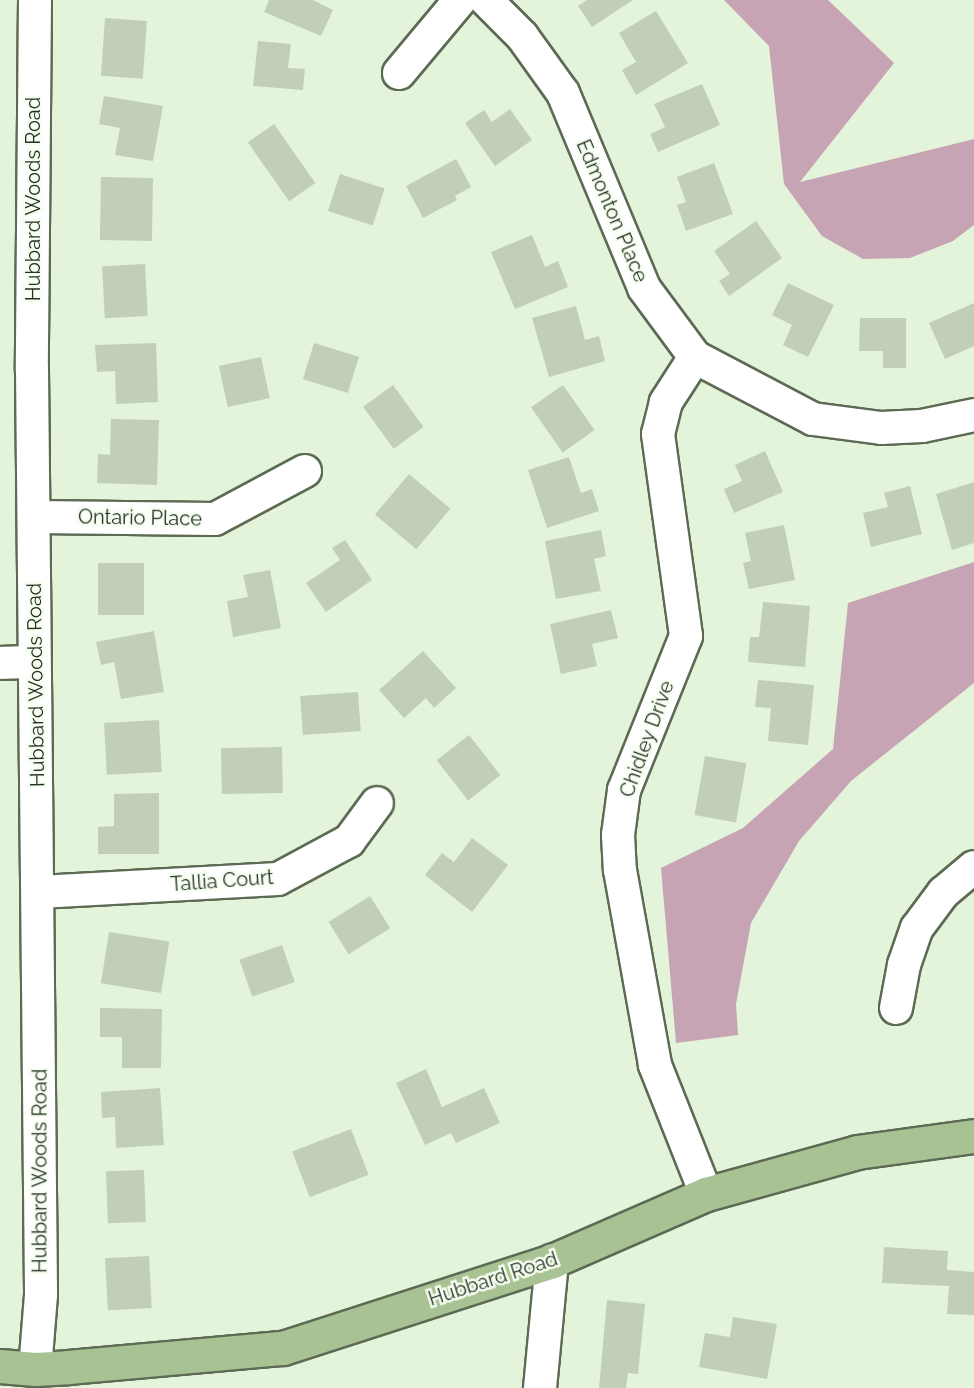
<!DOCTYPE html>
<html>
<head>
<meta charset="utf-8">
<style>
  body { margin:0 }
  #map { position:relative; width:974px; height:1388px; overflow:hidden; background:#e4f4db; font-family:Raleway,sans-serif }
  div>[style] { position:absolute }
  .forest>* { inset:0; background:#c7a4b4 }
  .building>* { inset:0; background:#c1cfb7; transform-origin:0 0 }
  .roads { filter:drop-shadow(2px 0 #5d6a54) drop-shadow(-2px 0 #5d6a54) drop-shadow(0 2px #5d6a54) drop-shadow(0 -2px #5d6a54) }
  .minor>* { height:32px; margin:-16px; padding:0 16px; transform-origin:16px; border-radius:16px; background:#fff }
  .major>* { height:33px; margin:-16.5px; padding:0 16.5px; transform-origin:16.5px; border-radius:16.5px; background:#a8c294 }
  span { translate:-50% -50%; white-space:nowrap; text-align:center; line-height:1.15; -webkit-text-stroke:5px #f5fff0; paint-order:stroke }
  .street-label { font-size:20px; color:#292f26 }
</style>
</head>
<body>
<div id="map">
  <div class="forest">
    <i style="clip-path:polygon(724px 0,828px 0,894px 63px,800px 182px,974px 139px,974px 225px,953px 241px,910px 258px,863px 259px,822px 236px,784px 184px,769px 46px)"></i>
    <i style="clip-path:polygon(974px 562px,974px 683px,851px 781px,799px 841px,751px 923px,736px 1004px,738px 1035px,676px 1043px,661px 868px,743px 828px,833px 749px,848px 603px)"></i>
  </div>
  <div class="building">
    <i style="clip-path:polygon(269px 0,313px 0,333px 10px,321px 36px,264px 12px)"></i>
    <i style="clip-path:polygon(587px 0,633px 0,592px 27px,578px 6px)"></i>
    <i style="clip-path:polygon(656px 11px,688px 63px,636px 95px,622px 70px,636px 62px,619px 33px)"></i>
    <i style="left:105px;top:18px;width:42px;height:58px;rotate:4deg"></i>
    <i style="clip-path:polygon(258px 41px,291px 44px,288px 68px,305px 69px,303px 90px,253px 86px)"></i>
    <i style="clip-path:polygon(702px 84px,720px 125px,658px 152px,650px 134px,665px 127px,654px 104px)"></i>
    <i style="clip-path:polygon(104px 96px,163px 106px,153px 161px,115px 155px,120px 128px,99px 124px)"></i>
    <i style="clip-path:polygon(510px 109px,532px 140px,495px 166px,465px 123px,484px 110px,492px 122px)"></i>
    <i style="left:274px;top:124px;width:72px;height:32px;rotate:55deg"></i>
    <i style="clip-path:polygon(456px 159px,471px 187px,455px 196px,457px 200px,423px 218px,406px 186px)"></i>
    <i style="clip-path:polygon(714px 163px,733px 214px,686px 231px,677px 205px,686px 202px,677px 177px)"></i>
    <i style="left:340px;top:174px;width:47px;height:39px;rotate:18deg"></i>
    <i style="left:101px;top:177px;width:52px;height:63px;rotate:1deg"></i>
    <i style="clip-path:polygon(756px 221px,782px 258px,729px 296px,719px 281px,730px 274px,714px 251px)"></i>
    <i style="clip-path:polygon(532px 235px,545px 267px,558px 261px,568px 287px,515px 309px,491px 252px)"></i>
    <i style="left:145px;top:264px;width:52px;height:43px;rotate:87deg"></i>
    <i style="clip-path:polygon(788px 283px,834px 305px,808px 357px,783px 345px,792px 325px,772px 315px)"></i>
    <i style="clip-path:polygon(974px 303px,974px 346px,945px 359px,929px 323px)"></i>
    <i style="clip-path:polygon(576px 306px,585px 340px,599px 336px,605px 361px,549px 377px,532px 318px)"></i>
    <i style="clip-path:polygon(860px 318px,906px 318px,906px 368px,883px 368px,883px 351px,859px 351px)"></i>
    <i style="clip-path:polygon(156px 343px,158px 402px,116px 404px,115px 371px,97px 372px,95px 345px)"></i>
    <i style="left:314px;top:343px;width:47px;height:38px;rotate:17deg"></i>
    <i style="left:261px;top:357px;width:42px;height:43px;rotate:78deg"></i>
    <i style="left:393px;top:385px;width:52px;height:37px;rotate:54deg"></i>
    <i style="left:563px;top:385px;width:55px;height:39px;rotate:55deg"></i>
    <i style="clip-path:polygon(111px 419px,159px 420px,157px 485px,97px 483px,98px 454px,110px 455px)"></i>
    <i style="clip-path:polygon(765px 451px,783px 492px,734px 513px,724px 489px,742px 481px,735px 465px)"></i>
    <i style="clip-path:polygon(569px 457px,581px 493px,592px 489px,599px 511px,547px 528px,528px 470px)"></i>
    <i style="left:409px;top:474px;width:54px;height:53px;rotate:40deg"></i>
    <i style="clip-path:polygon(974px 482px,974px 543px,952px 550px,936px 494px)"></i>
    <i style="clip-path:polygon(910px 486px,922px 534px,871px 547px,863px 513px,888px 507px,884px 493px)"></i>
    <i style="clip-path:polygon(784px 525px,795px 580px,749px 589px,743px 563px,751px 561px,745px 533px)"></i>
    <i style="clip-path:polygon(601px 530px,606px 556px,594px 559px,601px 591px,556px 599px,545px 541px)"></i>
    <i style="clip-path:polygon(345px 540px,372px 580px,326px 612px,306px 583px,340px 560px,332px 548px)"></i>
    <i style="left:98px;top:563px;width:46px;height:52px"></i>
    <i style="clip-path:polygon(270px 570px,281px 628px,233px 637px,227px 601px,248px 597px,243px 575px)"></i>
    <i style="clip-path:polygon(763px 602px,810px 606px,805px 667px,748px 662px,750px 637px,759px 637px)"></i>
    <i style="clip-path:polygon(611px 610px,618px 638px,592px 644px,597px 666px,561px 674px,550px 624px)"></i>
    <i style="clip-path:polygon(154px 631px,164px 692px,121px 699px,114px 662px,101px 665px,96px 642px)"></i>
    <i style="clip-path:polygon(423px 651px,456px 688px,434px 708px,426px 698px,404px 718px,379px 690px)"></i>
    <i style="clip-path:polygon(758px 680px,814px 685px,808px 745px,768px 741px,771px 708px,755px 707px)"></i>
    <i style="left:358px;top:692px;width:39px;height:58px;rotate:86deg"></i>
    <i style="left:159px;top:720px;width:52px;height:55px;rotate:87deg"></i>
    <i style="left:469px;top:735px;width:51px;height:41px;rotate:52deg"></i>
    <i style="left:282px;top:747px;width:46px;height:61px;rotate:89deg"></i>
    <i style="left:705px;top:756px;width:42px;height:60px;rotate:10deg"></i>
    <i style="clip-path:polygon(159px 793px,159px 854px,98px 854px,98px 827px,114px 826px,114px 794px)"></i>
    <i style="clip-path:polygon(472px 838px,508px 865px,472px 912px,425px 875px,442px 853px,454px 862px)"></i>
    <i style="left:370px;top:896px;width:38px;height:49px;rotate:58deg"></i>
    <i style="left:109px;top:932px;width:61px;height:52px;rotate:9deg"></i>
    <i style="left:282px;top:945px;width:39px;height:45px;rotate:71deg"></i>
    <i style="clip-path:polygon(100px 1008px,162px 1009px,161px 1068px,122px 1068px,122px 1037px,100px 1037px)"></i>
    <i style="clip-path:polygon(426px 1069px,442px 1107px,484px 1088px,500px 1123px,456px 1143px,451px 1133px,425px 1145px,396px 1083px)"></i>
    <i style="clip-path:polygon(160px 1088px,164px 1145px,116px 1148px,115px 1117px,102px 1118px,101px 1092px)"></i>
    <i style="left:351px;top:1129px;width:49px;height:63px;rotate:69deg"></i>
    <i style="left:144px;top:1170px;width:52px;height:38px;rotate:88deg"></i>
    <i style="clip-path:polygon(884px 1247px,948px 1251px,947px 1270px,974px 1272px,974px 1315px,947px 1314px,949px 1286px,882px 1283px)"></i>
    <i style="left:149px;top:1256px;width:52px;height:44px;rotate:87deg"></i>
    <i style="clip-path:polygon(607px 1300px,645px 1304px,638px 1374px,628px 1373px,626px 1388px,599px 1388px)"></i>
    <i style="clip-path:polygon(733px 1317px,777px 1324px,767px 1379px,699px 1367px,705px 1333px,730px 1337px)"></i>
  </div>
  <div class="roads">
    <div class="minor">
      <i style="left:35px;top:0;width:370px;rotate:90.5deg"></i>
      <i style="left:32px;top:370px;width:925px;rotate:89.44deg"></i>
      <i style="left:41px;top:1295px;width:74px;rotate:94.6deg"></i>
      <i style="left:486px;top:0;width:51px;rotate:45deg"></i>
      <i style="left:522px;top:36px;width:70px;rotate:54.3deg"></i>
      <i style="left:563px;top:93px;width:211px;rotate:67.4deg"></i>
      <i style="left:644px;top:288px;width:86px;rotate:53.5deg"></i>
      <i style="left:695px;top:357px;width:133px;rotate:27.7deg"></i>
      <i style="left:813px;top:419px;width:69px;rotate:7.5deg"></i>
      <i style="left:881px;top:428px;width:41px;rotate:-2.8deg"></i>
      <i style="left:922px;top:426px;width:53px;rotate:-11.9deg"></i>
      <i style="left:399px;top:73px;width:95px;rotate:-50.1deg"></i>
      <i style="left:695px;top:357px;width:54px;rotate:122.8deg"></i>
      <i style="left:666px;top:402px;width:33px;rotate:104deg"></i>
      <i style="left:658px;top:434px;width:204px;rotate:82.1deg"></i>
      <i style="left:686px;top:636px;width:166px;rotate:111.9deg"></i>
      <i style="left:624px;top:790px;width:45px;rotate:97.6deg"></i>
      <i style="left:618px;top:835px;width:35px;rotate:87deg"></i>
      <i style="left:620px;top:870px;width:198px;rotate:79.8deg"></i>
      <i style="left:655px;top:1065px;width:139px;rotate:68.4deg"></i>
      <i style="left:35px;top:517px;width:180px;rotate:0.6deg"></i>
      <i style="left:215px;top:519px;width:102px;rotate:-28.1deg"></i>
      <i style="left:0;top:663px;width:34px;rotate:-2deg"></i>
      <i style="left:39px;top:892px;width:239px;rotate:-3.1deg"></i>
      <i style="left:278px;top:879px;width:81px;rotate:-28.2deg"></i>
      <i style="left:349px;top:841px;width:47px;rotate:-53.6deg"></i>
      <i style="left:896px;top:1008px;width:44px;rotate:-79.5deg"></i>
      <i style="left:904px;top:965px;width:39px;rotate:-71deg"></i>
      <i style="left:917px;top:928px;width:44px;rotate:-53.4deg"></i>
      <i style="left:943px;top:893px;width:40px;rotate:-40deg"></i>
      <i style="left:540px;top:1388px;width:128px;rotate:-84.6deg"></i>
    </div>
    <div class="major">
      <i style="left:0;top:1366px;width:35px;rotate:5deg"></i>
      <i style="left:35px;top:1369px;width:33px;rotate:-3deg"></i>
      <i style="left:68px;top:1367px;width:216px;rotate:-5.1deg"></i>
      <i style="left:283px;top:1348px;width:283px;rotate:-17.9deg"></i>
      <i style="left:552px;top:1261px;width:168px;rotate:-23.5deg"></i>
      <i style="left:706px;top:1194px;width:157px;rotate:-15.5deg"></i>
      <i style="left:857px;top:1152px;width:118px;rotate:-7.8deg"></i>
    </div>
  </div>
  <div class="street-label">
    <span style="left:33px;top:199px;rotate:-90deg">Hubbard Woods Road</span>
    <span style="left:612px;top:211px;rotate:67deg">Edmonton Place</span>
    <span style="left:140px;top:518px;rotate:1deg">Ontario Place</span>
    <span style="left:36px;top:685px;rotate:-91deg">Hubbard Woods Road</span>
    <span style="left:647px;top:739px;rotate:-70deg">Chidley Drive</span>
    <span style="left:222px;top:881px;rotate:-4deg">Tallia Court</span>
    <span style="left:40px;top:1171px;rotate:-90deg">Hubbard Woods Road</span>
    <span style="left:493px;top:1279px;rotate:-18deg">Hubbard Road</span>
  </div>
</div>
</body>
</html>
